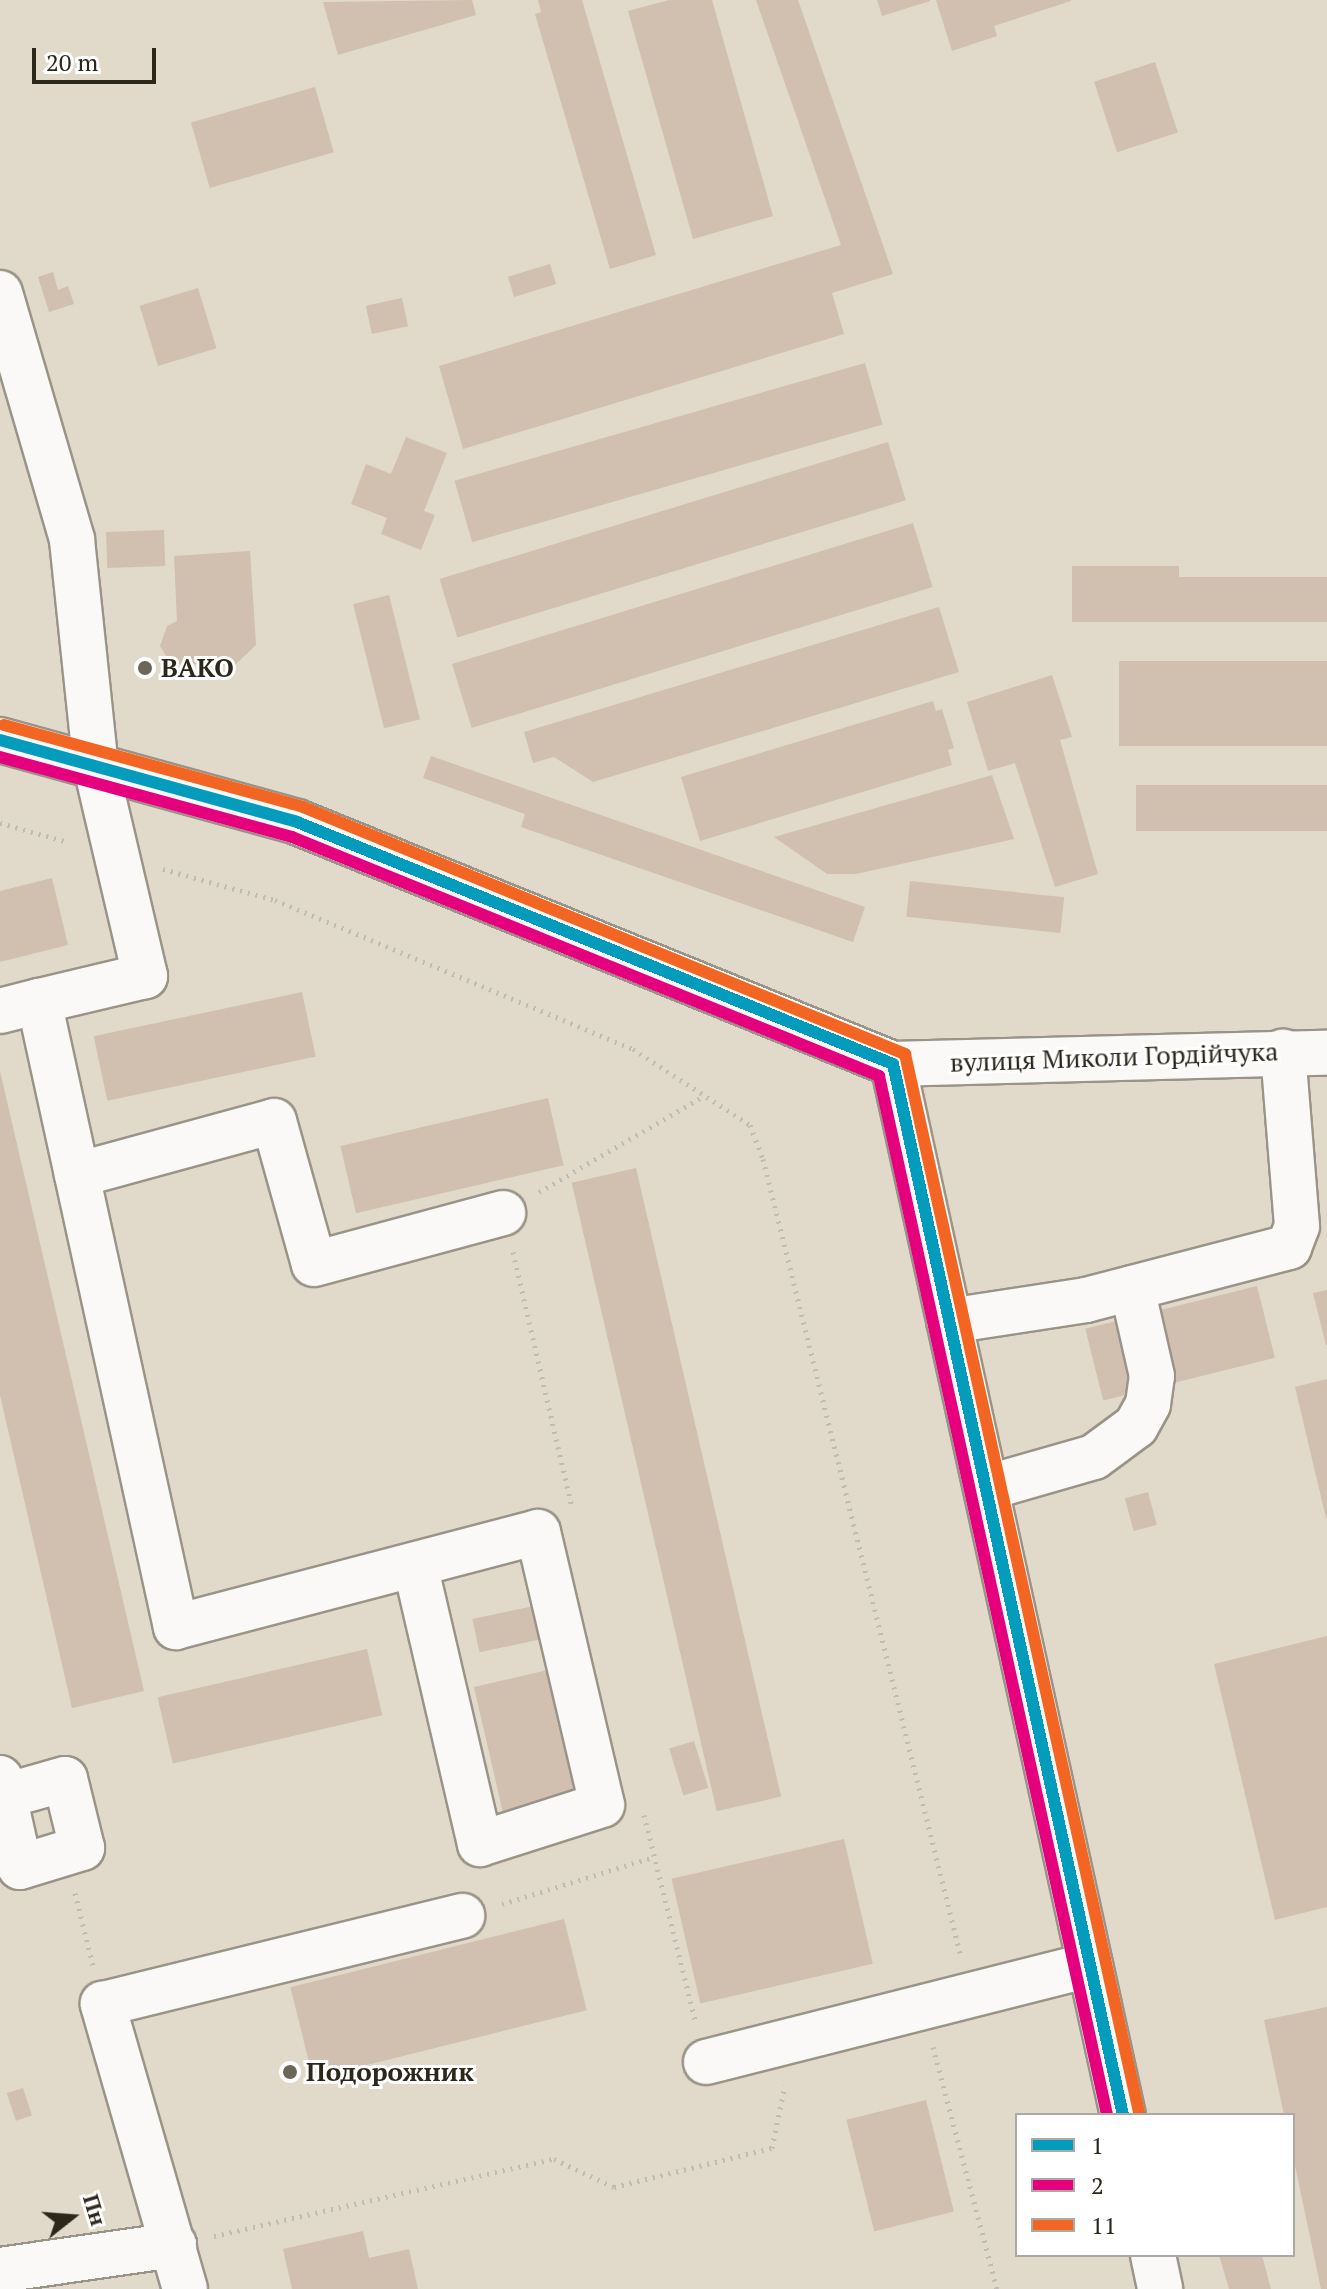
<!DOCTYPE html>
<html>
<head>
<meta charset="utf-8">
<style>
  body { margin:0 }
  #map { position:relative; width:1327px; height:2289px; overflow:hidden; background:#e1daca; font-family:"PT Serif",serif }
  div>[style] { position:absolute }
  .building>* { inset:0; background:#d1bfb0; transform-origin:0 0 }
  .path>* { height:5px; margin-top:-2.5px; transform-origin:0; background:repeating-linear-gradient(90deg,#bfbcb6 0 2px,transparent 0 8px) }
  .roads { filter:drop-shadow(2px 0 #9a9488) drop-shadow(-2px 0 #9a9488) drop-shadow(0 2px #9a9488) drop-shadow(0 -2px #9a9488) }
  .minor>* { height:44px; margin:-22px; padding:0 22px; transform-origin:22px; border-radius:22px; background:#faf9f7 }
  .bus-1>* { height:12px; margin:-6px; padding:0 6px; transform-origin:6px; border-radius:6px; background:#049cbc }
  .bus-2>* { height:12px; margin:-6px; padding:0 6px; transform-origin:6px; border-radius:6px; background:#e5007d }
  .bus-3>* { height:12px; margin:-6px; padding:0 6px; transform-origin:6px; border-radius:6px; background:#f26522 }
  .dots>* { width:22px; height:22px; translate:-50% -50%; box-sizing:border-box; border:4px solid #fff; border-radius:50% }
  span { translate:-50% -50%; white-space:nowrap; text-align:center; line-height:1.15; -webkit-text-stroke:6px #fff; paint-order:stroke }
  .poi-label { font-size:26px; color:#2c271b; font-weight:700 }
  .left { translate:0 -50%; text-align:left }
  .street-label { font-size:26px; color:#2c271b }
  .legend { position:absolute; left:1015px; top:2113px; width:280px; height:144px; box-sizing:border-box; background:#fff; border:2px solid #aba9a4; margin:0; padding:10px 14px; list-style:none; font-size:24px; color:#2c271b }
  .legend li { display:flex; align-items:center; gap:16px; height:40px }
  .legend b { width:40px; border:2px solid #aba9a4 }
  .north { position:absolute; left:32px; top:2177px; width:80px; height:80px; -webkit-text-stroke:6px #fff; paint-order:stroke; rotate:73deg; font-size:22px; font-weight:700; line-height:32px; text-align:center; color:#2c271b }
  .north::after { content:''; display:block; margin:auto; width:28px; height:36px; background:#2c271b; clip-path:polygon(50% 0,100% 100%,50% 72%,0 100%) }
  .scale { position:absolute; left:32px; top:48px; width:124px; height:36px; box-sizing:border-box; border:4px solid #2c271b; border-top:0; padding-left:10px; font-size:24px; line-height:28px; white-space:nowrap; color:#2c271b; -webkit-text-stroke:6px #fff; paint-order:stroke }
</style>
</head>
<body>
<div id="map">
  <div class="building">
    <i style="clip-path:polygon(472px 0,476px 15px,338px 55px,323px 2px)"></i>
    <i style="clip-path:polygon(538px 0,582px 0,656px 255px,610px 269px,535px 14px,541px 12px)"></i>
    <i style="clip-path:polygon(669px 0,712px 0,773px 216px,693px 239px,628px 11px)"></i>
    <i style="clip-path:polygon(756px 0,798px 0,893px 274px,832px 293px,844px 334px,463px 449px,439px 366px,841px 245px)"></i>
    <i style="clip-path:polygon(877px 0,930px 0,930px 1px,882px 16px)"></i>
    <i style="clip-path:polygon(936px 0,1071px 0,1071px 1px,994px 26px,997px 36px,952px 51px)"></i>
    <i style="left:1155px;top:62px;width:74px;height:64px;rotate:72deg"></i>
    <i style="left:315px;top:87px;width:68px;height:129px;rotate:74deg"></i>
    <i style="left:550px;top:264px;width:21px;height:44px;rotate:73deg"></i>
    <i style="clip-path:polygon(53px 272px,58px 290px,68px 286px,74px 304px,49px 312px,38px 277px)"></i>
    <i style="left:198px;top:288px;width:63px;height:61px;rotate:73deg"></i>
    <i style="left:402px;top:298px;width:29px;height:37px;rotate:78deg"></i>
    <i style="left:865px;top:363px;width:64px;height:427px;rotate:74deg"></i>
    <i style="clip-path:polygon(406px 437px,447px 453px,424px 511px,435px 515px,421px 550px,381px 534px,387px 518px,351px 504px,366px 464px,391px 474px)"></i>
    <i style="left:888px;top:442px;width:61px;height:469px;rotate:73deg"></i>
    <i style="left:913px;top:523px;width:67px;height:482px;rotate:73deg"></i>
    <i style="left:164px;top:530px;width:36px;height:58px;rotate:88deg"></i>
    <i style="clip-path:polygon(250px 551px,256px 645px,235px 665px,171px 664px,160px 646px,167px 626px,177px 621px,174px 556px)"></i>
    <i style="clip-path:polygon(1072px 566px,1179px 566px,1179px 577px,1327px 577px,1327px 622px,1072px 622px)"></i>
    <i style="left:389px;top:595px;width:128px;height:37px;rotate:76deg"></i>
    <i style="clip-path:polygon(939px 607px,959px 672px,593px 782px,554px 757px,533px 763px,524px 732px)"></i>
    <i style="left:1327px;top:661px;width:85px;height:208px;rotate:90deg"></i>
    <i style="clip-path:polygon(1052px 675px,1072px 737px,1060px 740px,1098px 874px,1055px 887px,1015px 763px,988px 771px,967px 702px)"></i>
    <i style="clip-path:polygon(933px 701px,936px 711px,942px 709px,954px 748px,948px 750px,952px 765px,700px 841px,681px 777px)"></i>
    <i style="clip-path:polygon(431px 756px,865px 907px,853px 942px,521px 827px,525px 814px,423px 778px)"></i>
    <i style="clip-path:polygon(992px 775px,1014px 839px,856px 874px,827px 874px,774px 837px)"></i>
    <i style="left:1327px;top:785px;width:46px;height:191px;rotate:90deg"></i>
    <i style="clip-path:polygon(52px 878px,68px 945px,0 962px,0 891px)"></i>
    <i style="left:910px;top:881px;width:155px;height:36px;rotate:6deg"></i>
    <i style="left:302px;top:992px;width:66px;height:213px;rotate:78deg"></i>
    <i style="clip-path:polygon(0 1071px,144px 1691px,72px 1708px,0 1395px)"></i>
    <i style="left:548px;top:1098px;width:69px;height:213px;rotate:77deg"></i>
    <i style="left:636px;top:1168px;width:645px;height:66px;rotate:77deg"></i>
    <i style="left:1257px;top:1286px;width:74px;height:177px;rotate:76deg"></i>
    <i style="clip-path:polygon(1327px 1290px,1327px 1345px,1326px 1345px,1313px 1293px)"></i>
    <i style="clip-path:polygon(1327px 1379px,1327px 1518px,1326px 1518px,1295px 1387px)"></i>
    <i style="left:1148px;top:1492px;width:34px;height:24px;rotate:75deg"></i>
    <i style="left:534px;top:1606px;width:34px;height:63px;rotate:78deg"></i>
    <i style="clip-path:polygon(1327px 1636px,1327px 1907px,1275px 1920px,1214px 1664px)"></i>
    <i style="left:367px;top:1649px;width:68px;height:215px;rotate:77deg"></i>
    <i style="left:548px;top:1670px;width:130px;height:76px;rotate:77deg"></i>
    <i style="left:694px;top:1741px;width:49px;height:26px;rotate:73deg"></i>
    <i style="left:844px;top:1839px;width:128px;height:177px;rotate:77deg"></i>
    <i style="left:564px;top:1919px;width:94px;height:282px;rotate:76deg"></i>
    <i style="clip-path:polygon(1327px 2007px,1327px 2289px,1321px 2289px,1293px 2156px,1293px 2115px,1284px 2115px,1264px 2020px)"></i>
    <i style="left:23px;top:2088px;width:29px;height:17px;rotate:72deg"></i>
    <i style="left:926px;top:2100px;width:115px;height:82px;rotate:76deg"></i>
    <i style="clip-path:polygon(363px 2231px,369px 2258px,409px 2249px,418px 2289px,292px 2289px,283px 2249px)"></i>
    <i style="clip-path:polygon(1219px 2255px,1262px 2255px,1271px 2289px,1229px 2289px)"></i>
  </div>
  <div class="path">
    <i style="left:0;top:823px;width:71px;rotate:15.6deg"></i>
    <i style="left:163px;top:869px;width:116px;rotate:15.5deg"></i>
    <i style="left:275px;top:900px;width:388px;rotate:22.6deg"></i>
    <i style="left:633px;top:1049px;width:140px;rotate:33deg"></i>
    <i style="left:750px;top:1125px;width:36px;rotate:69deg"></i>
    <i style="left:763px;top:1159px;width:818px;rotate:76.07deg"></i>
    <i style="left:539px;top:1192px;width:191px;rotate:-30.2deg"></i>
    <i style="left:513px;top:1252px;width:259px;rotate:77deg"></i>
    <i style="left:644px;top:1815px;width:214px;rotate:76deg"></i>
    <i style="left:75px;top:1893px;width:74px;rotate:76deg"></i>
    <i style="left:502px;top:1904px;width:159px;rotate:-17.2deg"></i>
    <i style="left:933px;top:2047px;width:250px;rotate:75.2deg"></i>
    <i style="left:214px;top:2236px;width:349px;rotate:-12.8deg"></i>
    <i style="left:554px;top:2159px;width:66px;rotate:25deg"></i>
    <i style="left:614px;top:2187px;width:163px;rotate:-13.9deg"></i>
    <i style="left:772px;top:2148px;width:64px;rotate:-78.3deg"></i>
  </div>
  <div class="roads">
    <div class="minor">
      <i style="left:0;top:293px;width:257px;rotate:73.7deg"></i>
      <i style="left:72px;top:540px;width:228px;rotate:84deg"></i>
      <i style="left:96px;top:767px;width:215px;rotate:76.8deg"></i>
      <i style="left:145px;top:976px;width:109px;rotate:166.7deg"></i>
      <i style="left:39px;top:1001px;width:641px;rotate:77.66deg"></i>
      <i style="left:176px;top:1627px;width:374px;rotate:-14.7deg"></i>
      <i style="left:538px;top:1532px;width:280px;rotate:76.8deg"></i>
      <i style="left:602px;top:1805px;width:128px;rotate:162.3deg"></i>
      <i style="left:480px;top:1844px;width:286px;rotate:-103.1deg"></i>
      <i style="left:0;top:740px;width:308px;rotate:15.4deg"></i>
      <i style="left:297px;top:822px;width:643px;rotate:22.1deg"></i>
      <i style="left:893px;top:1064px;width:434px;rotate:-1.5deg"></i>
      <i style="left:0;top:1011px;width:40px;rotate:-14.4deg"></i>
      <i style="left:893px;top:1064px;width:1076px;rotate:77.66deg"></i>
      <i style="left:77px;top:1175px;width:204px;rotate:-15.3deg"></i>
      <i style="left:274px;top:1121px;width:148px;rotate:74.4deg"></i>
      <i style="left:314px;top:1264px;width:196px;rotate:-15.1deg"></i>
      <i style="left:949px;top:1321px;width:139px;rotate:-8.7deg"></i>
      <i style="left:1086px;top:1300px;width:210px;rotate:-14.6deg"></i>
      <i style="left:1289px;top:1247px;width:22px;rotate:-69deg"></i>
      <i style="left:1297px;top:1226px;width:175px;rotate:-94.6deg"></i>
      <i style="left:986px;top:1488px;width:112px;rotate:-16deg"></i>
      <i style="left:1094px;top:1457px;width:52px;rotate:-36.4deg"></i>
      <i style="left:1136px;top:1426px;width:25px;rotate:-61deg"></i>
      <i style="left:1148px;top:1404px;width:28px;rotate:-82deg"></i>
      <i style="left:1152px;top:1376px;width:90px;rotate:-102.8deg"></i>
      <i style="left:0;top:1778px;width:91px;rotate:77.3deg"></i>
      <i style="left:20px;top:1867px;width:65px;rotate:-17deg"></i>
      <i style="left:82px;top:1848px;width:71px;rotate:-103.8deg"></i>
      <i style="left:65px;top:1779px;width:62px;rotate:164.2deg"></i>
      <i style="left:706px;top:2062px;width:396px;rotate:-14.2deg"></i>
      <i style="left:1153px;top:2255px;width:35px;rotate:78deg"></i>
      <i style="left:0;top:2270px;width:176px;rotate:-8.2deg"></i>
      <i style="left:185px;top:2289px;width:297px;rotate:-106.1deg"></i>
      <i style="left:103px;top:2004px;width:370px;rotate:-13.8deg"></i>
    </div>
  </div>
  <div class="bus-1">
    <i style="left:0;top:740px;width:308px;rotate:15.4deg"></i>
    <i style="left:297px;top:822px;width:643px;rotate:22.1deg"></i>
    <i style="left:893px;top:1064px;width:1076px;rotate:77.66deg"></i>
  </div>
  <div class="bus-2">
    <i style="left:0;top:757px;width:303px;rotate:15.3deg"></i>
    <i style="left:292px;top:837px;width:634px;rotate:22.15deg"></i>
    <i style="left:879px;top:1076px;width:1064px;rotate:77.62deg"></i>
  </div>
  <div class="bus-3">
    <i style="left:4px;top:725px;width:310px;rotate:15.3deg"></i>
    <i style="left:303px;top:807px;width:651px;rotate:22.31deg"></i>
    <i style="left:905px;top:1054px;width:1084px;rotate:77.53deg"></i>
  </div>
  <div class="dots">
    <i style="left:145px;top:668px;background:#6b6658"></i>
    <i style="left:290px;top:2072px;background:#6b6658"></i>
  </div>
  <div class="poi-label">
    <span class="left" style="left:161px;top:668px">ВАКО</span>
    <span class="left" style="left:306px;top:2072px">Подорожник</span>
  </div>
  <div class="street-label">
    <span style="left:1114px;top:1057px;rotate:-2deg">вулиця Миколи Гордійчука</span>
  </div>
  <ul class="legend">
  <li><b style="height:10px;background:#049cbc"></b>1</li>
  <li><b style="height:10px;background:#e5007d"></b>2</li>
  <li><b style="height:10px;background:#f26522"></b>11</li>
  </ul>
  <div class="north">Пн</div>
  <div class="scale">20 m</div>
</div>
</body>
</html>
